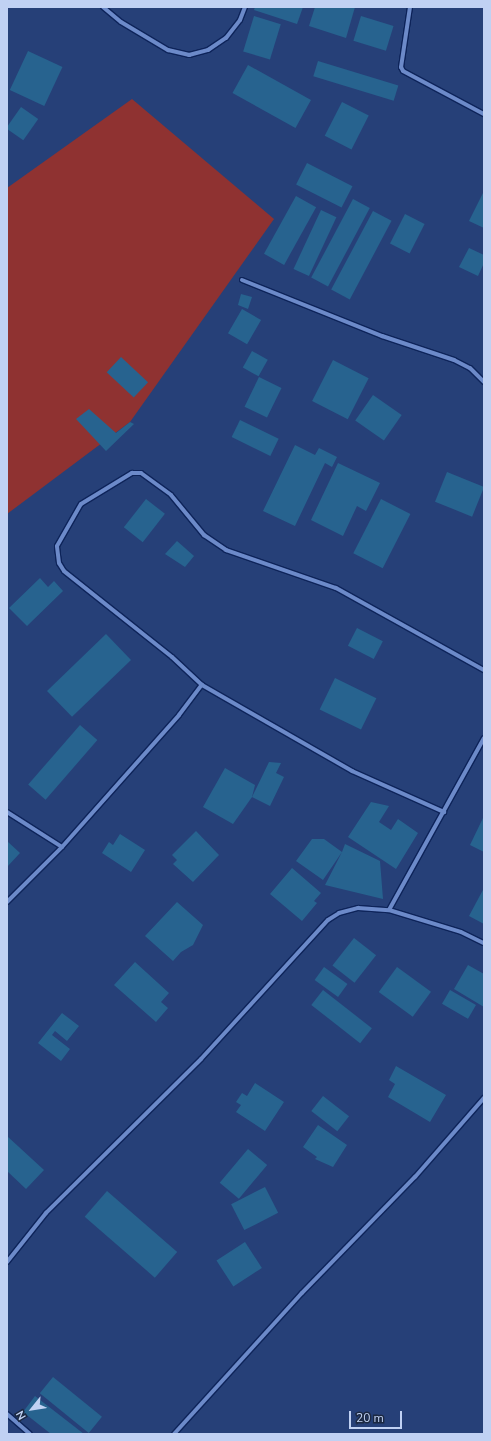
<!DOCTYPE html>
<html>
<head>
<meta charset="utf-8">
<style>
  body { margin:0 }
  #map { position:relative; width:491px; height:1441px; overflow:hidden; background:#264078; font-family:"Nunito Sans",sans-serif }
  div>[style] { position:absolute }
  .green>* { inset:0; background:#8f3231 }
  .building>* { inset:0; background:#27638f; transform-origin:0 0 }
  .roads { filter:drop-shadow(1px 0 #0e245a) drop-shadow(-1px 0 #0e245a) drop-shadow(0 1px #0e245a) drop-shadow(0 -1px #0e245a) }
  .street>* { height:4px; margin:-2px; padding:0 2px; transform-origin:2px; border-radius:2px; background:#6c8ac9 }
  span { translate:-50% -50%; white-space:nowrap; text-align:center; line-height:1.15; -webkit-text-stroke:4px #1c2942; paint-order:stroke }
  .frame { position:absolute; inset:0; border:8px solid #c0d1f3; pointer-events:none }
  .north { position:absolute; left:12px; top:1389px; width:40px; height:40px; -webkit-text-stroke:3px #1c2942; paint-order:stroke; rotate:240deg; font-size:11px; font-weight:700; line-height:16px; text-align:center; color:#c0d1f3 }
  .north::after { content:''; display:block; margin:auto; width:14px; height:18px; background:#c0d1f3; clip-path:polygon(50% 0,100% 100%,50% 72%,0 100%) }
  .scale { position:absolute; left:349px; top:1411px; width:53px; height:18px; box-sizing:border-box; border:2px solid #c0d1f3; border-top:0; padding-left:5px; font-size:12px; line-height:14px; white-space:nowrap; color:#c0d1f3; -webkit-text-stroke:3px #1c2942; paint-order:stroke }
</style>
</head>
<body>
<div id="map">
  <div class="green">
    <i style="clip-path:polygon(132px 99px,274px 219px,130px 422px,7px 514px,7px 188px)"></i>
  </div>
  <div class="building">
    <i style="clip-path:polygon(255px 7px,303px 7px,297px 24px,254px 10px)"></i>
    <i style="clip-path:polygon(315px 7px,355px 7px,346px 38px,309px 26px)"></i>
    <i style="left:254px;top:16px;width:28px;height:37px;rotate:17deg"></i>
    <i style="left:361px;top:16px;width:34px;height:26px;rotate:17deg"></i>
    <i style="left:28px;top:51px;width:38px;height:43px;rotate:25deg"></i>
    <i style="left:318px;top:61px;width:84px;height:16px;rotate:17deg"></i>
    <i style="left:248px;top:65px;width:72px;height:32px;rotate:29deg"></i>
    <i style="left:342px;top:102px;width:30px;height:38px;rotate:27deg"></i>
    <i style="left:21px;top:107px;width:21px;height:26px;rotate:35deg"></i>
    <i style="left:307px;top:163px;width:51px;height:24px;rotate:27deg"></i>
    <i style="clip-path:polygon(484px 191px,484px 228px,469px 221px)"></i>
    <i style="left:296px;top:196px;width:23px;height:66px;rotate:29deg"></i>
    <i style="left:353px;top:199px;width:19px;height:89px;rotate:28deg"></i>
    <i style="left:321px;top:210px;width:17px;height:65px;rotate:25deg"></i>
    <i style="left:373px;top:211px;width:21px;height:89px;rotate:28deg"></i>
    <i style="left:405px;top:214px;width:22px;height:33px;rotate:27deg"></i>
    <i style="clip-path:polygon(469px 248px,484px 255px,484px 263px,478px 276px,459px 267px)"></i>
    <i style="clip-path:polygon(241px 294px,252px 297px,248px 309px,238px 305px)"></i>
    <i style="left:242px;top:309px;width:22px;height:28px;rotate:30deg"></i>
    <i style="left:252px;top:351px;width:18px;height:19px;rotate:29deg"></i>
    <i style="left:121px;top:357px;width:37px;height:21px;rotate:43deg"></i>
    <i style="left:333px;top:360px;width:40px;height:46px;rotate:27deg"></i>
    <i style="left:259px;top:377px;width:25px;height:33px;rotate:26deg"></i>
    <i style="left:373px;top:395px;width:35px;height:31px;rotate:35deg"></i>
    <i style="clip-path:polygon(89px 409px,116px 433px,130px 422px,134px 424px,106px 451px,76px 419px)"></i>
    <i style="left:240px;top:420px;width:43px;height:19px;rotate:26deg"></i>
    <i style="clip-path:polygon(295px 445px,315px 455px,319px 448px,337px 457px,332px 467px,325px 463px,295px 526px,263px 511px)"></i>
    <i style="clip-path:polygon(338px 463px,380px 483px,366px 511px,357px 506px,343px 536px,311px 520px)"></i>
    <i style="left:447px;top:472px;width:40px;height:32px;rotate:22deg"></i>
    <i style="left:146px;top:499px;width:24px;height:36px;rotate:38deg"></i>
    <i style="left:381px;top:499px;width:33px;height:61px;rotate:27deg"></i>
    <i style="clip-path:polygon(177px 541px,194px 556px,185px 567px,165px 554px)"></i>
    <i style="clip-path:polygon(40px 578px,48px 587px,54px 581px,63px 591px,27px 626px,9px 608px)"></i>
    <i style="left:357px;top:628px;width:29px;height:20px;rotate:27deg"></i>
    <i style="left:106px;top:634px;width:36px;height:82px;rotate:46deg"></i>
    <i style="left:335px;top:678px;width:46px;height:35px;rotate:26deg"></i>
    <i style="left:80px;top:725px;width:23px;height:79px;rotate:41deg"></i>
    <i style="clip-path:polygon(269px 762px,281px 763px,276px 773px,284px 777px,270px 806px,252px 797px)"></i>
    <i style="clip-path:polygon(225px 768px,255px 785px,252px 797px,233px 824px,203px 807px)"></i>
    <i style="clip-path:polygon(371px 802px,389px 806px,379px 822px,391px 830px,398px 819px,418px 833px,396px 869px,348px 837px)"></i>
    <i style="clip-path:polygon(483px 818px,484px 819px,484px 852px,470px 845px)"></i>
    <i style="clip-path:polygon(196px 831px,219px 855px,193px 882px,173px 864px,177px 860px,172px 855px)"></i>
    <i style="clip-path:polygon(120px 834px,145px 850px,131px 872px,102px 853px,109px 842px,113px 845px)"></i>
    <i style="clip-path:polygon(312px 839px,324px 839px,342px 852px,345px 844px,380px 861px,383px 899px,325px 885px,342px 852px,323px 880px,296px 861px)"></i>
    <i style="clip-path:polygon(7px 841px,20px 853px,7px 867px)"></i>
    <i style="clip-path:polygon(292px 868px,321px 893px,314px 901px,317px 903px,302px 921px,270px 894px)"></i>
    <i style="clip-path:polygon(484px 888px,484px 924px,469px 916px)"></i>
    <i style="clip-path:polygon(177px 902px,203px 925px,193px 945px,181px 952px,173px 961px,145px 936px)"></i>
    <i style="left:354px;top:938px;width:28px;height:35px;rotate:38deg"></i>
    <i style="clip-path:polygon(135px 962px,169px 993px,161px 1002px,168px 1008px,156px 1022px,114px 985px)"></i>
    <i style="clip-path:polygon(468px 965px,484px 974px,484px 1007px,454px 989px)"></i>
    <i style="left:324px;top:967px;width:29px;height:16px;rotate:36deg"></i>
    <i style="left:397px;top:967px;width:42px;height:31px;rotate:36deg"></i>
    <i style="left:323px;top:990px;width:62px;height:19px;rotate:38deg"></i>
    <i style="left:450px;top:990px;width:30px;height:16px;rotate:30deg"></i>
    <i style="clip-path:polygon(62px 1013px,79px 1026px,67px 1041px,55px 1031px,52px 1035px,70px 1049px,61px 1061px,38px 1043px)"></i>
    <i style="clip-path:polygon(396px 1066px,446px 1095px,430px 1122px,388px 1097px,395px 1084px,389px 1080px)"></i>
    <i style="clip-path:polygon(255px 1083px,284px 1102px,265px 1131px,236px 1112px,241px 1105px,236px 1102px,242px 1093px,247px 1096px)"></i>
    <i style="left:323px;top:1096px;width:33px;height:19px;rotate:38deg"></i>
    <i style="clip-path:polygon(318px 1125px,347px 1145px,333px 1167px,315px 1159px,317px 1157px,303px 1147px)"></i>
    <i style="clip-path:polygon(7px 1136px,44px 1170px,26px 1189px,7px 1171px)"></i>
    <i style="left:248px;top:1149px;width:25px;height:44px;rotate:40deg"></i>
    <i style="left:265px;top:1187px;width:29px;height:38px;rotate:63deg"></i>
    <i style="left:107px;top:1191px;width:93px;height:34px;rotate:41deg"></i>
    <i style="left:245px;top:1242px;width:31px;height:34px;rotate:57deg"></i>
    <i style="left:53px;top:1377px;width:63px;height:21px;rotate:39deg"></i>
    <i style="clip-path:polygon(35px 1396px,84px 1434px,51px 1434px,23px 1412px)"></i>
  </div>
  <div class="roads">
    <div class="street">
      <i style="left:103px;top:7px;width:23px;rotate:40deg"></i>
      <i style="left:121px;top:22px;width:55px;rotate:30.8deg"></i>
      <i style="left:168px;top:50px;width:22px;rotate:13deg"></i>
      <i style="left:189px;top:55px;width:20px;rotate:-15deg"></i>
      <i style="left:208px;top:50px;width:22px;rotate:-34deg"></i>
      <i style="left:226px;top:38px;width:23px;rotate:-52deg"></i>
      <i style="left:240px;top:20px;width:14px;rotate:-69deg"></i>
      <i style="left:410px;top:7px;width:61px;rotate:98.5deg"></i>
      <i style="left:401px;top:67px;width:4px;rotate:63deg"></i>
      <i style="left:403px;top:71px;width:92px;rotate:28deg"></i>
      <i style="left:242px;top:280px;width:151px;rotate:21.8deg"></i>
      <i style="left:382px;top:336px;width:76px;rotate:18.4deg"></i>
      <i style="left:454px;top:360px;width:18px;rotate:27deg"></i>
      <i style="left:470px;top:368px;width:20px;rotate:45deg"></i>
      <i style="left:202px;top:685px;width:41px;rotate:-137deg"></i>
      <i style="left:172px;top:657px;width:138px;rotate:-141.5deg"></i>
      <i style="left:64px;top:571px;width:9px;rotate:-122deg"></i>
      <i style="left:59px;top:563px;width:17px;rotate:-97deg"></i>
      <i style="left:57px;top:546px;width:48px;rotate:-60.3deg"></i>
      <i style="left:81px;top:504px;width:60px;rotate:-31.3deg"></i>
      <i style="left:132px;top:473px;width:9px"></i>
      <i style="left:141px;top:473px;width:37px;rotate:36deg"></i>
      <i style="left:171px;top:495px;width:52px;rotate:50.5deg"></i>
      <i style="left:204px;top:535px;width:27px;rotate:34deg"></i>
      <i style="left:226px;top:550px;width:116px;rotate:19.1deg"></i>
      <i style="left:336px;top:588px;width:169px;rotate:29deg"></i>
      <i style="left:7px;top:812px;width:65px;rotate:32.5deg"></i>
      <i style="left:7px;top:902px;width:78px;rotate:-45deg"></i>
      <i style="left:62px;top:847px;width:176px;rotate:-48.4deg"></i>
      <i style="left:179px;top:715px;width:38px;rotate:-53deg"></i>
      <i style="left:202px;top:685px;width:173px;rotate:29.8deg"></i>
      <i style="left:352px;top:771px;width:101px;rotate:24deg"></i>
      <i style="left:389px;top:910px;width:196px;rotate:-61.1deg"></i>
      <i style="left:7px;top:1262px;width:63px;rotate:-51.5deg"></i>
      <i style="left:46px;top:1213px;width:218px;rotate:-44.8deg"></i>
      <i style="left:201px;top:1059px;width:188px;rotate:-47.6deg"></i>
      <i style="left:328px;top:920px;width:13px;rotate:-32deg"></i>
      <i style="left:339px;top:913px;width:20px;rotate:-15deg"></i>
      <i style="left:358px;top:908px;width:31px;rotate:4deg"></i>
      <i style="left:389px;top:910px;width:75px;rotate:17deg"></i>
      <i style="left:461px;top:932px;width:25px;rotate:26deg"></i>
      <i style="left:7px;top:1414px;width:30px;rotate:41deg"></i>
      <i style="left:174px;top:1434px;width:190px;rotate:-47.8deg"></i>
      <i style="left:302px;top:1293px;width:162px;rotate:-45.8deg"></i>
      <i style="left:415px;top:1177px;width:105px;rotate:-48.9deg"></i>
    </div>
  </div>
  <div class="frame"></div>
  <div class="north">N</div>
  <div class="scale">20 m</div>
</div>
</body>
</html>
